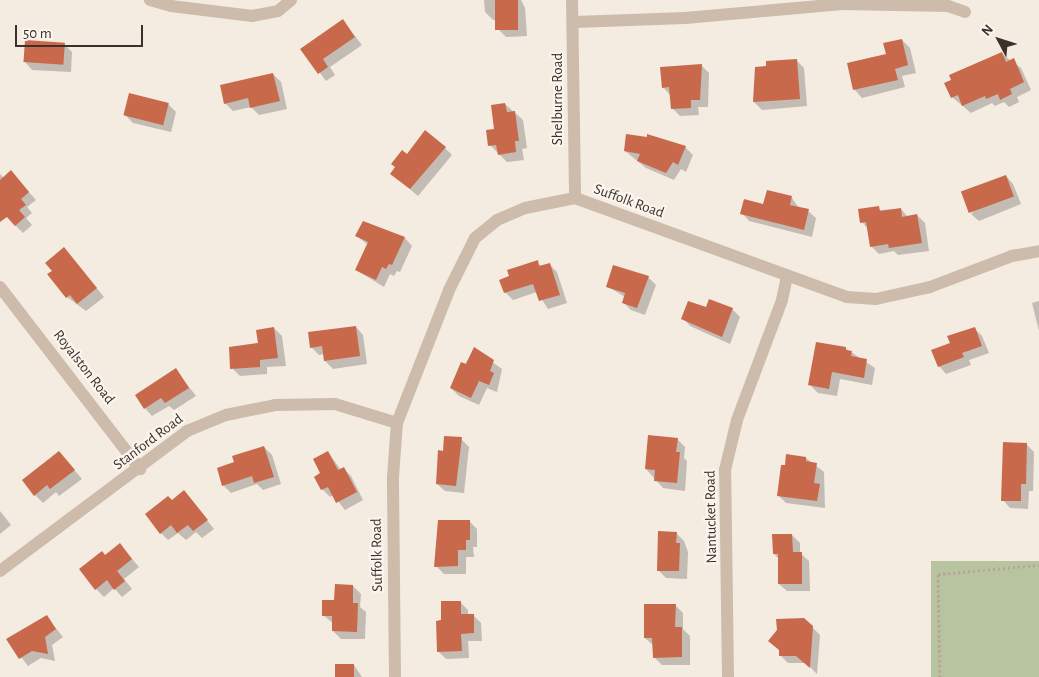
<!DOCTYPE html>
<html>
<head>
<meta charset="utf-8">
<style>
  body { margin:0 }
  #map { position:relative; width:1039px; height:677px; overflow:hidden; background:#f4ebe1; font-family:"Alegreya Sans",sans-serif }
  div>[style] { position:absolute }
  .green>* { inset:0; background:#b8c4a0; transform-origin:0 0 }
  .shadow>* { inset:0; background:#0003 }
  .building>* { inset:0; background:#c8694b; transform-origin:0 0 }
  .path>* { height:3px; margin-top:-1.5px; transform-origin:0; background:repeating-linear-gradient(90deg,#b9a596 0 2.5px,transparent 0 5px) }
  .minor>* { height:12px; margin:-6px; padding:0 6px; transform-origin:6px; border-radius:6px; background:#cdbbac }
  span { translate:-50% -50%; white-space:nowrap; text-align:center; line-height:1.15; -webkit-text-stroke:4.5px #fbf5ee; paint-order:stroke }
  .street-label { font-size:15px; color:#3b302b }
  .north { position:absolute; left:974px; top:15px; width:50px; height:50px; -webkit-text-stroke:4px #fbf5ee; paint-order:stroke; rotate:310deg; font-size:14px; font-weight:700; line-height:20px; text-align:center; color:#3b302b }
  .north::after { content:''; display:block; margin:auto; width:18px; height:22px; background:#3b302b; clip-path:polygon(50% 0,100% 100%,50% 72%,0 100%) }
  .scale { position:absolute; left:15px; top:25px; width:128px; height:22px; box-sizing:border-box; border:2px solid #3b302b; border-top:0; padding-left:6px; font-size:15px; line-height:18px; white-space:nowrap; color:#3b302b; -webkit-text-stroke:4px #fbf5ee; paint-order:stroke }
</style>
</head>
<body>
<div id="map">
  <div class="green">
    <i style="left:1039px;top:561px;width:116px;height:108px;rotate:90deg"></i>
  </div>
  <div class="shadow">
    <i style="clip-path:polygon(484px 0,521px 0,525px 8px,527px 36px,506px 37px,498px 29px,498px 20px,493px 20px,485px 12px)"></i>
    <i style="clip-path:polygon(343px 21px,362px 45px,330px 67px,335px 75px,326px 81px,302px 49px)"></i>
    <i style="clip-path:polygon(902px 40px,910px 48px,916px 73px,902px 76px,905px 87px,862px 98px,855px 90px,849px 64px,887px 55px)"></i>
    <i style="clip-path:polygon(64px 44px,72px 52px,71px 72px,32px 70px,25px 62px)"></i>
    <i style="clip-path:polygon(1002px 54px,1021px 68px,1031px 90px,1017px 97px,1019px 102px,1009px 107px,1004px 102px,995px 106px,992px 103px,971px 113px,952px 97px)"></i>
    <i style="clip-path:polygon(796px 60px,804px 68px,807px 106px,762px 110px,754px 102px)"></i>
    <i style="clip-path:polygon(701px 65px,709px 73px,708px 107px,698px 107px,699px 115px,680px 116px,672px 108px,671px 96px,663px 87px)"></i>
    <i style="clip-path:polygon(273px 74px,281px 82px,287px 109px,259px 115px,251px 107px,233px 111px,225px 103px)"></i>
    <i style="clip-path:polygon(168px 104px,176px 112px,171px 132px,133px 123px,125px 115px)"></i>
    <i style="clip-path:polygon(505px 104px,523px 120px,527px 148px,522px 149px,524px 160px,507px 162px,490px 145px)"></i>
    <i style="clip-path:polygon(685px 147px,693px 155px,686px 172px,681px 169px,674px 180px,646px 168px,625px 151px)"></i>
    <i style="clip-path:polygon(445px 148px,452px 155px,418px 196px,392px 174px,407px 156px)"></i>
    <i style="clip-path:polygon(11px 172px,36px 200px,27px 207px,32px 213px,26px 218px,32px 225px,23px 233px,0 210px,0 174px,4px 178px)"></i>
    <i style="clip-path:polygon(1006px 176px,1013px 184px,1021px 204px,979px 221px,971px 214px)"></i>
    <i style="clip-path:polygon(792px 198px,799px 208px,808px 211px,816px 218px,812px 237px,749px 221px,742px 213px)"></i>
    <i style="clip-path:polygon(901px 209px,908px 217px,917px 215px,925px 223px,929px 251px,898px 255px,894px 251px,879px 254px,871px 246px,868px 229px,862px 222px,860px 211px)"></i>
    <i style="clip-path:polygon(363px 223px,405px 238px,412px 246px,400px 272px,397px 271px,394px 276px,390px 274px,384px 287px,356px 270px,368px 245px,357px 236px)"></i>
    <i style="clip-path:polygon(71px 257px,104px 297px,86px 311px,67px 297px)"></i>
    <i style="clip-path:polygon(537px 262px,542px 267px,549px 264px,557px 272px,567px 303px,548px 309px,537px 292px,513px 300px,505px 292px)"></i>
    <i style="clip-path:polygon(648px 277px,656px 285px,645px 315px,631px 310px,623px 302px,625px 297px,607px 286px)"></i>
    <i style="clip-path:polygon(1039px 301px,1039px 331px,1032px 303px)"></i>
    <i style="clip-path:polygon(706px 309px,732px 309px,740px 317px,730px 344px,690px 326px,683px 318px)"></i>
    <i style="clip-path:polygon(356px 327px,363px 335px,367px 364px,333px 369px,325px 361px,324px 354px,319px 355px,311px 347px)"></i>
    <i style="clip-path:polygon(274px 328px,282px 336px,286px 366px,267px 367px,267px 374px,240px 376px,232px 368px)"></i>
    <i style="clip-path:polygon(974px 328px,982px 336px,989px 353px,969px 360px,971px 365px,946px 374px,939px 366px,952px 344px)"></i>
    <i style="clip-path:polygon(845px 348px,875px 368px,872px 385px,840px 379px,837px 396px,818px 393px,810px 385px)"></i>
    <i style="clip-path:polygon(474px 349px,502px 369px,497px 392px,487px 388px,479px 405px,459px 396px,451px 388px)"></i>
    <i style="clip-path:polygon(176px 370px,196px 396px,174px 410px,169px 406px,152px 416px,145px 408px)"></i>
    <i style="clip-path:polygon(461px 439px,469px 447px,464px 493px,445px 491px,437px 484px,444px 452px)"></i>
    <i style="clip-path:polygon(677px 439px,685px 447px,684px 458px,687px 461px,685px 491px,663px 488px,646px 469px)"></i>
    <i style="clip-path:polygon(1026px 444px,1034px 452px,1033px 491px,1029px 491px,1028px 509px,1010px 508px,1003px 500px)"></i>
    <i style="clip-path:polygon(264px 447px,272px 455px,281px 484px,263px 490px,257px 484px,231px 493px,223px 485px,236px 463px)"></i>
    <i style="clip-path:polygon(59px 452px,82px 479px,59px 496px,56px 492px,43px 503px,35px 495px)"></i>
    <i style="clip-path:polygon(328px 452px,341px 470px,343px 468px,351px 476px,363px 500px,345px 510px,333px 495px,330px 497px,322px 489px)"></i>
    <i style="clip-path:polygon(806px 458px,824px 472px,825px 508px,786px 503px,778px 495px)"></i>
    <i style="clip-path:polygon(184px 492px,214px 529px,202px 538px,196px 532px,186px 540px,178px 533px,168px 540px,161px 533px,172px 501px)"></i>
    <i style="clip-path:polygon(0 511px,11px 525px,0 534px)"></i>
    <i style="clip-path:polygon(469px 521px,477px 529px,477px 547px,473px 547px,474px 557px,466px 557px,466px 574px,444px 574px,436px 566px)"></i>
    <i style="clip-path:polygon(676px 533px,684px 541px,688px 552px,687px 579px,666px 578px,658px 570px)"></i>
    <i style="clip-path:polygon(792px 535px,800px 543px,800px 553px,809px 561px,810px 591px,787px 591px,779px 584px,779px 559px,774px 554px)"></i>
    <i style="clip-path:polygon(127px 553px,139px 567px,124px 579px,132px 589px,122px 597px,114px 588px,104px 597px,96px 589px,105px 556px)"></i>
    <i style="clip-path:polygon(353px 586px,361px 594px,360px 607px,366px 612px,365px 639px,341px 639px,333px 631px,333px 623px,323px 615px)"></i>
    <i style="clip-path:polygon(460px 602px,468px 610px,468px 615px,473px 615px,481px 623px,482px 641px,468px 641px,469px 658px,446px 659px,438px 651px)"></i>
    <i style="clip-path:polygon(675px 605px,683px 613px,683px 629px,690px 636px,690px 665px,662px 665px,654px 657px,654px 646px,645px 638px)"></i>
    <i style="clip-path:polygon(47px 617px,63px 637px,52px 645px,55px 661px,41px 658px,28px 666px,8px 640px)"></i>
    <i style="clip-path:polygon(804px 619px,820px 635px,817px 674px,806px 663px,788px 663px,780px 655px)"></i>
    <i style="clip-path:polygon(354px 665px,362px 677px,337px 677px)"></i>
  </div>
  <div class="building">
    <i style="left:495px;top:0;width:23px;height:30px"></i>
    <i style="clip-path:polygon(343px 19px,355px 37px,323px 59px,328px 67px,318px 74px,300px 49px)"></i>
    <i style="clip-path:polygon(902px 39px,908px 65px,895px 69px,898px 80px,853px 90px,847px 63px,886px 54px,883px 43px)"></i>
    <i style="left:25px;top:40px;width:40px;height:22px;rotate:4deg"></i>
    <i style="clip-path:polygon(1002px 52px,1006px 62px,1014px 58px,1024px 82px,1010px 89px,1012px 94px,1000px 100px,998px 94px,986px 99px,985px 96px,962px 106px,958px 95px,951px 98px,944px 83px,951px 80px,949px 75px)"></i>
    <i style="clip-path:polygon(797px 59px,800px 99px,753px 102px,755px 67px,766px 66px,766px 61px)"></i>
    <i style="clip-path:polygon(702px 64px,700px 100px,691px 100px,691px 108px,671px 109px,669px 87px,662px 88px,660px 67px)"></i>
    <i style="clip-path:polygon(273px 73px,280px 101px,250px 108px,248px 98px,224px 104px,220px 85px)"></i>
    <i style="left:129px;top:93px;width:41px;height:23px;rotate:14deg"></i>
    <i style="clip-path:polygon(505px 103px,507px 112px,515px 111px,519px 141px,515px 141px,516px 152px,498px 155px,496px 145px,488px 146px,486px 130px,494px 129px,491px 105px)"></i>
    <i style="clip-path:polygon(425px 130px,446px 147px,410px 189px,390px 174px,395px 167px,391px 164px,402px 150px,407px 154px)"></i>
    <i style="clip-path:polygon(626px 134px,647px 137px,647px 134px,686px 146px,678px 165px,673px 162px,666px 173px,637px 161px,640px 154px,624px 151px)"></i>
    <i style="clip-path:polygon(11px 170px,29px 192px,21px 199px,26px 205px,19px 210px,25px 217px,15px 226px,7px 217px,0 222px,0 180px)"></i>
    <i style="left:1006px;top:175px;width:23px;height:48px;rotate:70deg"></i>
    <i style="clip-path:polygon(767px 190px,792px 196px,790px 205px,809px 209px,804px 230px,740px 214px,744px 199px,763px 204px)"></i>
    <i style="clip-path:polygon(879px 206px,880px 211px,901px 208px,902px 217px,917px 214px,922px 243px,889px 248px,888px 244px,870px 247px,866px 222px,860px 223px,858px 209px)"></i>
    <i style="clip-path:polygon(363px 221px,405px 237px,392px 265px,389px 264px,386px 269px,382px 267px,376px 280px,355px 270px,368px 242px,355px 236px)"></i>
    <i style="clip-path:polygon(64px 247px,97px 288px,77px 304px,70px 295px,66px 298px,47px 274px,52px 271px,45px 263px)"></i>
    <i style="clip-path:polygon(538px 260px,539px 266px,550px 263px,560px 295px,539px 301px,533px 284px,504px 293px,499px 280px,509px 276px,507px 270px)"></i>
    <i style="clip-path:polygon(613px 265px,649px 276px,637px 308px,622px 303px,625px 293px,606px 287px)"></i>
    <i style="clip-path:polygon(709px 299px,733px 308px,722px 337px,681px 319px,688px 301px,706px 307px)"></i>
    <i style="clip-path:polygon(356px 326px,360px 356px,324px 361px,322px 346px,310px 348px,308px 332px)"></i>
    <i style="clip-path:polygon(274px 327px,278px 358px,260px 360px,260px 367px,230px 369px,229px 347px,258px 343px,256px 330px)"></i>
    <i style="clip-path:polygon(975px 327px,982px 346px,962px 353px,964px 357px,938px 367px,931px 350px,950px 343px,947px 336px)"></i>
    <i style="clip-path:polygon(816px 342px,846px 347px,846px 350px,852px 351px,851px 356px,867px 359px,864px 378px,832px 372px,829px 389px,808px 385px)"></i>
    <i style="clip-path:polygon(474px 347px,494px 360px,490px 371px,494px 373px,489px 385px,479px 381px,471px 398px,450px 388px,461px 362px,466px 364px)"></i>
    <i style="clip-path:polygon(176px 368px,189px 388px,165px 403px,161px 398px,144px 409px,135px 395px)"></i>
    <i style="clip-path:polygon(648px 435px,678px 438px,676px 452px,680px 452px,677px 483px,654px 481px,655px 470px,645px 469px)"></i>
    <i style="clip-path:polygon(444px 436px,462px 437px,456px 486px,436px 484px,438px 450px,443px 451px)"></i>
    <i style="clip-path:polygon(1003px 442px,1027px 443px,1026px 484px,1021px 484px,1021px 501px,1001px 501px)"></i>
    <i style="clip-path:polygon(264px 446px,274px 477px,254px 483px,252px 476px,222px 486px,217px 468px,234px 462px,232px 456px)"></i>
    <i style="clip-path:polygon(59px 451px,75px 470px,50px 489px,47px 485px,34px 496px,22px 480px)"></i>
    <i style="clip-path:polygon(328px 451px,338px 470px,344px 467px,357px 492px,336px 503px,328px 487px,321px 490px,314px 477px,320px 473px,313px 459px)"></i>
    <i style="clip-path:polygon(786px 454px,806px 457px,806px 461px,817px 463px,814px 483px,820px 484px,817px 501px,777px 496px,781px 465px,785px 465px)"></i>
    <i style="clip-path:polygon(184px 490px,208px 520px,193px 531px,188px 525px,177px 533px,171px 525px,160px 534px,145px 514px,168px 496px,172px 500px)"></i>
    <i style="clip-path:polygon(438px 520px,470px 520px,470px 540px,466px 540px,466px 550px,458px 550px,458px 566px,434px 567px)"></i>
    <i style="clip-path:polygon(658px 531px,677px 532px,676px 543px,680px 543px,679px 571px,657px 571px)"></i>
    <i style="clip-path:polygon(772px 534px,792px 534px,793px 552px,802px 552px,802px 584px,778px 584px,778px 554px,773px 554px)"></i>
    <i style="clip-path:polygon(120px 543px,132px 559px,117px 571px,125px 581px,114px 590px,107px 580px,95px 590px,79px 569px,102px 551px,105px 555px)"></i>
    <i style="clip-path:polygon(335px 584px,353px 585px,353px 603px,358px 603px,357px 632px,332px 631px,332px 616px,322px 616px,322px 600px,334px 600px)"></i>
    <i style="clip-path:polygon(441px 601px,461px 601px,461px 614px,474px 614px,474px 633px,461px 634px,462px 651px,437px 652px,436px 621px,441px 620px)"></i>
    <i style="clip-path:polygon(644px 604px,676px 604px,675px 627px,682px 627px,682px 657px,653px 658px,652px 638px,644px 638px)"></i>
    <i style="clip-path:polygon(47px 615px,56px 629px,45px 637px,48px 654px,32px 651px,19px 659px,6px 639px)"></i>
    <i style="clip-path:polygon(804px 618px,813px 626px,810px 668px,796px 656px,779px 656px,779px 650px,768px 641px,777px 630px,776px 619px)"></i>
    <i style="left:335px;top:664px;width:19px;height:13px"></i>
  </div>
  <div class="path">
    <i style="left:940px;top:677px;width:103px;rotate:-91.1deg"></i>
    <i style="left:938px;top:574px;width:101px;rotate:-5.1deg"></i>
  </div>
  <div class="minor">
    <i style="left:150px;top:0;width:22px;rotate:16deg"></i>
    <i style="left:171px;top:6px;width:82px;rotate:7deg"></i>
    <i style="left:252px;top:16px;width:26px;rotate:-11deg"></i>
    <i style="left:278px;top:11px;width:17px;rotate:-40deg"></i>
    <i style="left:572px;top:0;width:198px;rotate:89.1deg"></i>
    <i style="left:575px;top:22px;width:110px;rotate:-2.1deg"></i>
    <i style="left:685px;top:18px;width:158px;rotate:-5.1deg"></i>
    <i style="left:842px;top:4px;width:106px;rotate:1.1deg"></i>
    <i style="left:948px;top:6px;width:18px;rotate:19deg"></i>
    <i style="left:0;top:287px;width:230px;rotate:52.4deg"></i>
    <i style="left:0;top:571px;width:234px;rotate:-36.8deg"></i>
    <i style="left:187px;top:431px;width:42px;rotate:-22.3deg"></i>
    <i style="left:226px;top:415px;width:50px;rotate:-11.5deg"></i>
    <i style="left:275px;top:405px;width:60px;rotate:-1deg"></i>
    <i style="left:335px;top:404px;width:65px;rotate:17deg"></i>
    <i style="left:395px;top:677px;width:200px;rotate:-90.6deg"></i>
    <i style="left:393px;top:477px;width:54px;rotate:-85.8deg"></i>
    <i style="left:397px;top:423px;width:143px;rotate:-68.6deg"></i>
    <i style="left:449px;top:290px;width:58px;rotate:-63.4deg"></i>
    <i style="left:475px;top:238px;width:28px;rotate:-39deg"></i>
    <i style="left:497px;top:220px;width:30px;rotate:-23deg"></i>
    <i style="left:525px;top:208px;width:51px;rotate:-11.3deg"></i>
    <i style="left:575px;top:198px;width:289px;rotate:20deg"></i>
    <i style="left:847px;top:297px;width:29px;rotate:4deg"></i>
    <i style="left:876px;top:299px;width:55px;rotate:-12.5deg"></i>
    <i style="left:930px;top:287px;width:88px;rotate:-20.7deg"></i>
    <i style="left:1012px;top:256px;width:27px;rotate:-10deg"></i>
    <i style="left:728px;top:677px;width:207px;rotate:-90.8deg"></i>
    <i style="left:725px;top:470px;width:51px;rotate:-76.5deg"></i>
    <i style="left:737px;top:420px;width:128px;rotate:-69.4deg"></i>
    <i style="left:782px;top:300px;width:24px;rotate:-78deg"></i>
  </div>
  <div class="street-label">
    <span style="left:558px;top:99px;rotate:-90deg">Shelburne Road</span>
    <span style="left:629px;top:201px;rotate:20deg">Suffolk Road</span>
    <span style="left:84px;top:367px;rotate:52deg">Royalston Road</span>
    <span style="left:148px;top:442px;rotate:-37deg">Stanford Road</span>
    <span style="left:711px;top:517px;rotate:-91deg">Nantucket Road</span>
    <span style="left:377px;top:555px;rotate:-91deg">Suffolk Road</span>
  </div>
  <div class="north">N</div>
  <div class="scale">50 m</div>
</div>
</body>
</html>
